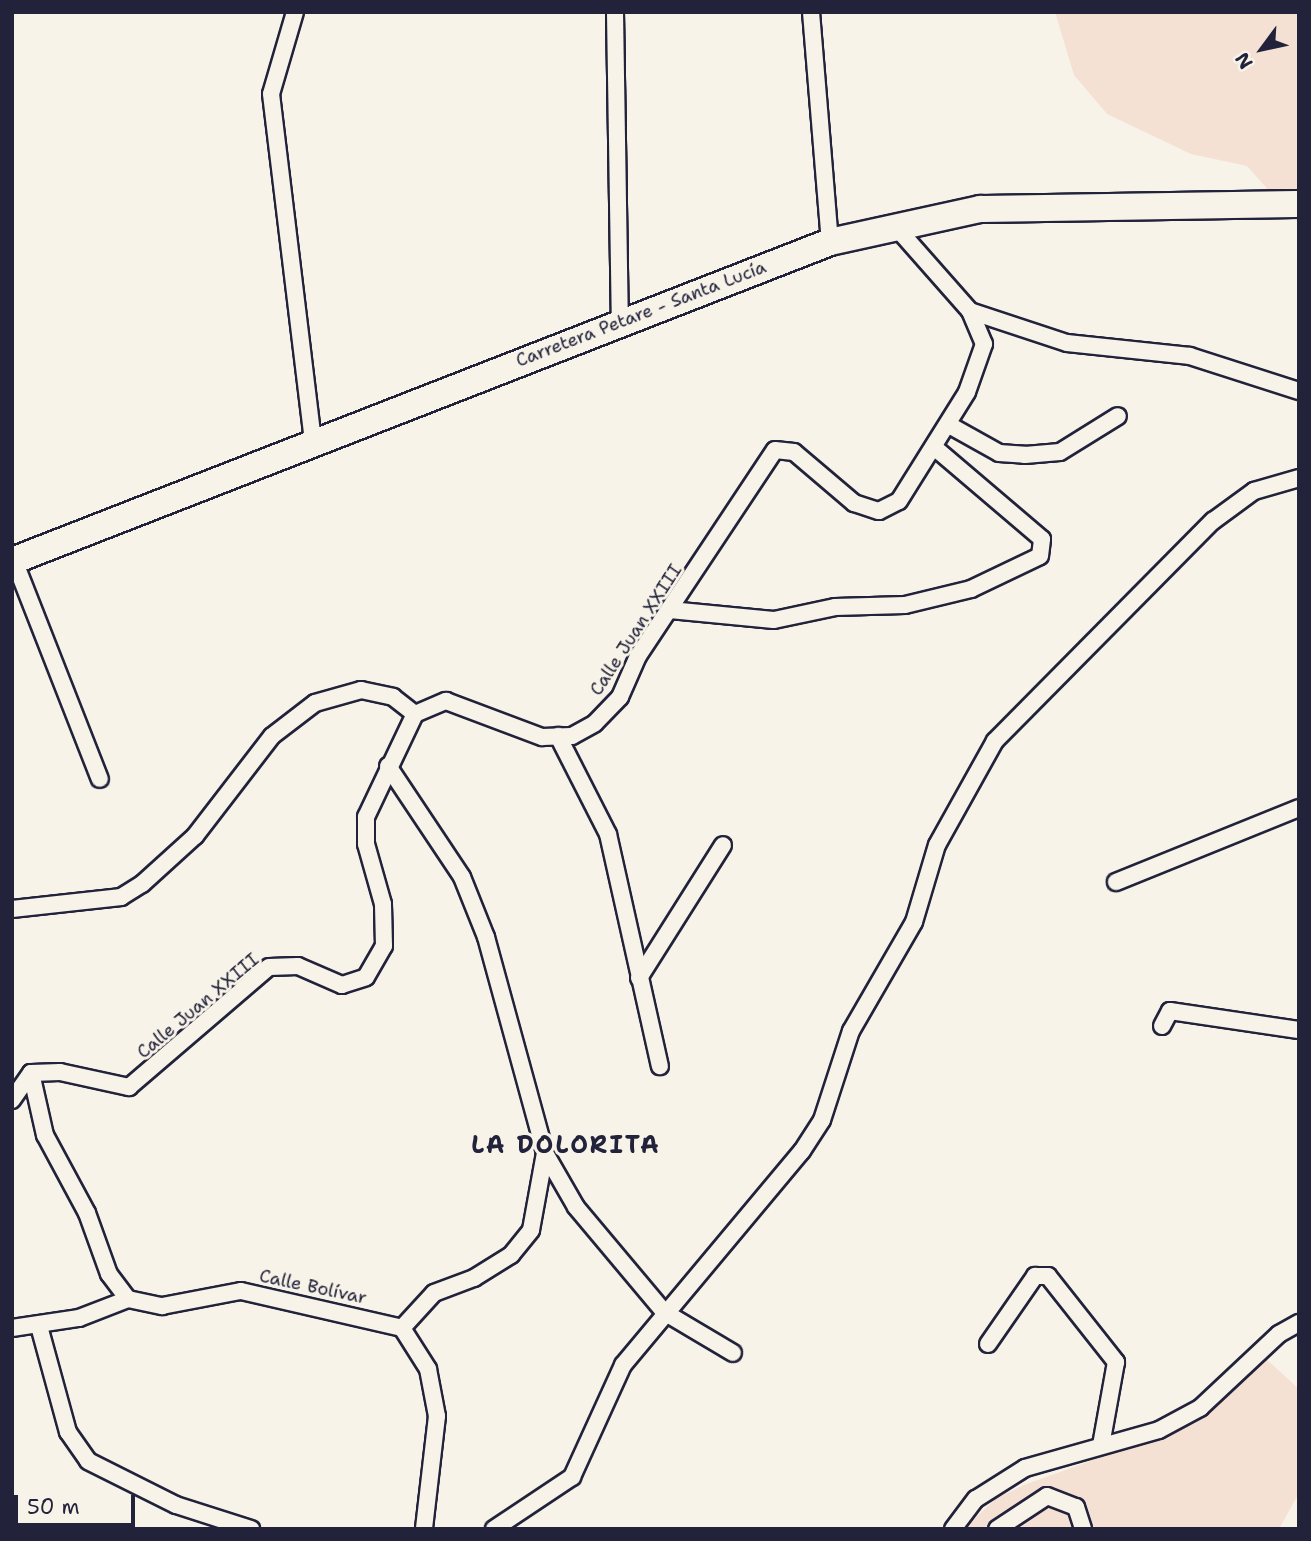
<!DOCTYPE html>
<html>
<head>
<meta charset="utf-8">
<style>
  body { margin:0 }
  #map { position:relative; width:1311px; height:1541px; overflow:hidden; background:#f7f3e8; font-family:"Shantell Sans",sans-serif }
  div>[style] { position:absolute }
  .built>* { inset:0; background:#f4e1d3 }
  .roads { filter:drop-shadow(2px 0 #22223b) drop-shadow(-2px 0 #22223b) drop-shadow(0 2px #22223b) drop-shadow(0 -2px #22223b) }
  .street>* { height:16px; margin:-8px; padding:0 8px; transform-origin:8px; border-radius:8px; background:#f7f3e8 }
  .primary>* { height:26px; margin:-13px; padding:0 13px; transform-origin:13px; border-radius:13px; background:#f7f3e8 }
  span { translate:-50% -50%; white-space:nowrap; text-align:center; line-height:1.15; -webkit-text-stroke:6px #f7f3e8; paint-order:stroke }
  .street-label { font-size:18px; color:#22223b }
  .district-label { font-size:24px; color:#22223b; font-weight:700; letter-spacing:2px }
  .frame { position:absolute; inset:0; border:14px solid #22223b; pointer-events:none }
  .north { position:absolute; left:1227px; top:14px; width:70px; height:70px; -webkit-text-stroke:5px #f7f3e8; paint-order:stroke; rotate:237deg; font-size:19px; font-weight:700; line-height:28px; text-align:center; color:#22223b }
  .north::after { content:''; display:block; margin:auto; width:24px; height:32px; background:#22223b; clip-path:polygon(50% 0,100% 100%,50% 72%,0 100%) }
  .scale { position:absolute; left:14px; top:1495px; width:121px; height:32px; box-sizing:border-box; border:4px solid #22223b; border-top:0; padding-left:9px; font-size:21px; line-height:24px; white-space:nowrap; color:#22223b; -webkit-text-stroke:5px #f7f3e8; paint-order:stroke }
</style>
</head>
<body>
<div id="map">
  <div class="built">
    <i style="clip-path:polygon(1055px 12px,1299px 12px,1299px 224px,1247px 166px,1191px 154px,1107px 114px,1074px 75px)"></i>
    <i style="clip-path:polygon(1265px 1358px,1299px 1389px,1299px 1493px,1279px 1529px,963px 1529px,997px 1498px,1024px 1485px,1196px 1423px)"></i>
  </div>
  <div class="roads">
    <div class="street">
      <i style="left:295px;top:12px;width:85px;rotate:106.3deg"></i>
      <i style="left:271px;top:94px;width:349px;rotate:83.1deg"></i>
      <i style="left:615px;top:12px;width:310px;rotate:89.1deg"></i>
      <i style="left:811px;top:12px;width:231px;rotate:85.3deg"></i>
      <i style="left:970px;top:311px;width:102px;rotate:18.3deg"></i>
      <i style="left:1067px;top:343px;width:124px;rotate:6deg"></i>
      <i style="left:1190px;top:356px;width:114px;rotate:17.8deg"></i>
      <i style="left:949px;top:425px;width:57px;rotate:29.2deg"></i>
      <i style="left:999px;top:453px;width:26px;rotate:4deg"></i>
      <i style="left:1025px;top:455px;width:35px;rotate:-5deg"></i>
      <i style="left:1060px;top:452px;width:68px;rotate:-31.8deg"></i>
      <i style="left:14px;top:560px;width:235px;rotate:68.6deg"></i>
      <i style="left:670px;top:610px;width:104px;rotate:5.5deg"></i>
      <i style="left:774px;top:620px;width:62px;rotate:-12deg"></i>
      <i style="left:835px;top:607px;width:70px;rotate:-1.6deg"></i>
      <i style="left:905px;top:605px;width:68px;rotate:-13.6deg"></i>
      <i style="left:971px;top:589px;width:76px;rotate:-25.6deg"></i>
      <i style="left:1040px;top:556px;width:17px;rotate:-83deg"></i>
      <i style="left:1042px;top:539px;width:140px;rotate:-139.6deg"></i>
      <i style="left:558px;top:736px;width:110px;rotate:63deg"></i>
      <i style="left:608px;top:834px;width:238px;rotate:77.4deg"></i>
      <i style="left:388px;top:766px;width:133px;rotate:56.3deg"></i>
      <i style="left:462px;top:877px;width:65px;rotate:68.2deg"></i>
      <i style="left:486px;top:937px;width:224px;rotate:74.7deg"></i>
      <i style="left:545px;top:1153px;width:62px;rotate:60.1deg"></i>
      <i style="left:576px;top:1207px;width:137px;rotate:50deg"></i>
      <i style="left:664px;top:1312px;width:80px;rotate:30.7deg"></i>
      <i style="left:1116px;top:882px;width:197px;rotate:-22deg"></i>
      <i style="left:12px;top:909px;width:110px;rotate:-6.3deg"></i>
      <i style="left:121px;top:897px;width:25px;rotate:-32deg"></i>
      <i style="left:142px;top:884px;width:72px;rotate:-42.2deg"></i>
      <i style="left:195px;top:836px;width:126px;rotate:-52.4deg"></i>
      <i style="left:272px;top:736px;width:54px;rotate:-37.5deg"></i>
      <i style="left:315px;top:703px;width:48px;rotate:-15.8deg"></i>
      <i style="left:361px;top:690px;width:33px;rotate:12deg"></i>
      <i style="left:393px;top:697px;width:28px;rotate:38deg"></i>
      <i style="left:639px;top:978px;width:157px;rotate:-57.7deg"></i>
      <i style="left:1162px;top:1026px;width:17px;rotate:-62deg"></i>
      <i style="left:1170px;top:1011px;width:130px;rotate:8.4deg"></i>
      <i style="left:31px;top:1073px;width:64px;rotate:77.3deg"></i>
      <i style="left:45px;top:1135px;width:89px;rotate:61.7deg"></i>
      <i style="left:87px;top:1213px;width:65px;rotate:70.2deg"></i>
      <i style="left:109px;top:1274px;width:31px;rotate:53deg"></i>
      <i style="left:128px;top:1299px;width:35px;rotate:12deg"></i>
      <i style="left:162px;top:1306px;width:80px;rotate:-10.8deg"></i>
      <i style="left:241px;top:1291px;width:165px;rotate:12.9deg"></i>
      <i style="left:402px;top:1328px;width:49px;rotate:57.6deg"></i>
      <i style="left:428px;top:1369px;width:48px;rotate:79.2deg"></i>
      <i style="left:437px;top:1416px;width:114px;rotate:96.6deg"></i>
      <i style="left:12px;top:1100px;width:33px;rotate:-55deg"></i>
      <i style="left:31px;top:1073px;width:29px;rotate:-2deg"></i>
      <i style="left:60px;top:1072px;width:71px;rotate:12.3deg"></i>
      <i style="left:129px;top:1087px;width:184px;rotate:-40.6deg"></i>
      <i style="left:269px;top:967px;width:29px;rotate:-2deg"></i>
      <i style="left:298px;top:966px;width:48px;rotate:23.4deg"></i>
      <i style="left:342px;top:985px;width:25px;rotate:-18deg"></i>
      <i style="left:366px;top:977px;width:36px;rotate:-60deg"></i>
      <i style="left:384px;top:946px;width:42px;rotate:-91.4deg"></i>
      <i style="left:383px;top:904px;width:62px;rotate:-105.8deg"></i>
      <i style="left:366px;top:844px;width:27px;rotate:-90deg"></i>
      <i style="left:366px;top:817px;width:114px;rotate:-64.6deg"></i>
      <i style="left:415px;top:714px;width:34px;rotate:-23deg"></i>
      <i style="left:446px;top:701px;width:103px;rotate:20.6deg"></i>
      <i style="left:542px;top:737px;width:30px;rotate:-2deg"></i>
      <i style="left:572px;top:736px;width:26px;rotate:-29deg"></i>
      <i style="left:595px;top:723px;width:36px;rotate:-46deg"></i>
      <i style="left:620px;top:697px;width:45px;rotate:-66.3deg"></i>
      <i style="left:638px;top:656px;width:247px;rotate:-56.4deg"></i>
      <i style="left:775px;top:450px;width:19px;rotate:6deg"></i>
      <i style="left:794px;top:452px;width:79px;rotate:40.4deg"></i>
      <i style="left:854px;top:503px;width:26px;rotate:18deg"></i>
      <i style="left:879px;top:511px;width:22px;rotate:-27deg"></i>
      <i style="left:899px;top:501px;width:128px;rotate:-58deg"></i>
      <i style="left:967px;top:392px;width:51px;rotate:-70.5deg"></i>
      <i style="left:984px;top:344px;width:36px;rotate:-113deg"></i>
      <i style="left:970px;top:311px;width:112px;rotate:-131.4deg"></i>
      <i style="left:39px;top:1326px;width:110px;rotate:74.7deg"></i>
      <i style="left:68px;top:1432px;width:35px;rotate:55deg"></i>
      <i style="left:88px;top:1461px;width:98px;rotate:26.6deg"></i>
      <i style="left:176px;top:1505px;width:79px;rotate:17.7deg"></i>
      <i style="left:12px;top:1328px;width:68px;rotate:-8.5deg"></i>
      <i style="left:79px;top:1318px;width:53px;rotate:-21.2deg"></i>
      <i style="left:402px;top:1328px;width:47px;rotate:-47.6deg"></i>
      <i style="left:434px;top:1293px;width:43px;rotate:-20.6deg"></i>
      <i style="left:474px;top:1278px;width:44px;rotate:-31.9deg"></i>
      <i style="left:511px;top:1255px;width:32px;rotate:-51deg"></i>
      <i style="left:531px;top:1230px;width:78px;rotate:-79.7deg"></i>
      <i style="left:988px;top:1344px;width:83px;rotate:-55.3deg"></i>
      <i style="left:1035px;top:1276px;width:13px"></i>
      <i style="left:1048px;top:1276px;width:110px;rotate:51.7deg"></i>
      <i style="left:1116px;top:1362px;width:84px;rotate:100.2deg"></i>
      <i style="left:494px;top:1529px;width:94px;rotate:-33.7deg"></i>
      <i style="left:572px;top:1477px;width:123px;rotate:-65.5deg"></i>
      <i style="left:623px;top:1365px;width:279px;rotate:-50.1deg"></i>
      <i style="left:802px;top:1151px;width:37px;rotate:-57deg"></i>
      <i style="left:822px;top:1120px;width:94px;rotate:-72deg"></i>
      <i style="left:851px;top:1031px;width:126px;rotate:-60deg"></i>
      <i style="left:914px;top:922px;width:80px;rotate:-73.4deg"></i>
      <i style="left:937px;top:845px;width:119px;rotate:-60.9deg"></i>
      <i style="left:995px;top:741px;width:310px;rotate:-45.3deg"></i>
      <i style="left:1213px;top:521px;width:51px;rotate:-36.2deg"></i>
      <i style="left:1254px;top:491px;width:47px;rotate:-16.1deg"></i>
      <i style="left:953px;top:1529px;width:38px;rotate:-53deg"></i>
      <i style="left:976px;top:1499px;width:58px;rotate:-32.3deg"></i>
      <i style="left:1025px;top:1468px;width:139px;rotate:-15.8deg"></i>
      <i style="left:1159px;top:1430px;width:47px;rotate:-28.2deg"></i>
      <i style="left:1200px;top:1408px;width:108px;rotate:-43.1deg"></i>
      <i style="left:1279px;top:1334px;width:23px;rotate:-29deg"></i>
      <i style="left:997px;top:1529px;width:60px;rotate:-33.4deg"></i>
      <i style="left:1047px;top:1496px;width:31px;rotate:21deg"></i>
      <i style="left:1076px;top:1507px;width:23px;rotate:72deg"></i>
    </div>
    <div class="primary">
      <i style="left:12px;top:561px;width:878px;rotate:-21.3deg"></i>
      <i style="left:830px;top:242px;width:154px;rotate:-12.4deg"></i>
      <i style="left:980px;top:209px;width:319px;rotate:-0.9deg"></i>
    </div>
  </div>
  <div class="street-label">
    <span style="left:641px;top:314px;rotate:-21deg">Carretera Petare - Santa Lucía</span>
    <span style="left:636px;top:630px;rotate:-57deg">Calle Juan XXIII</span>
    <span style="left:198px;top:1006px;rotate:-40deg">Calle Juan XXIII</span>
    <span style="left:313px;top:1287px;rotate:12deg">Calle Bolívar</span>
  </div>
  <div class="district-label">
    <span style="left:566px;top:1146px">LA DOLORITA</span>
  </div>
  <div class="frame"></div>
  <div class="north">N</div>
  <div class="scale">50 m</div>
</div>
</body>
</html>
